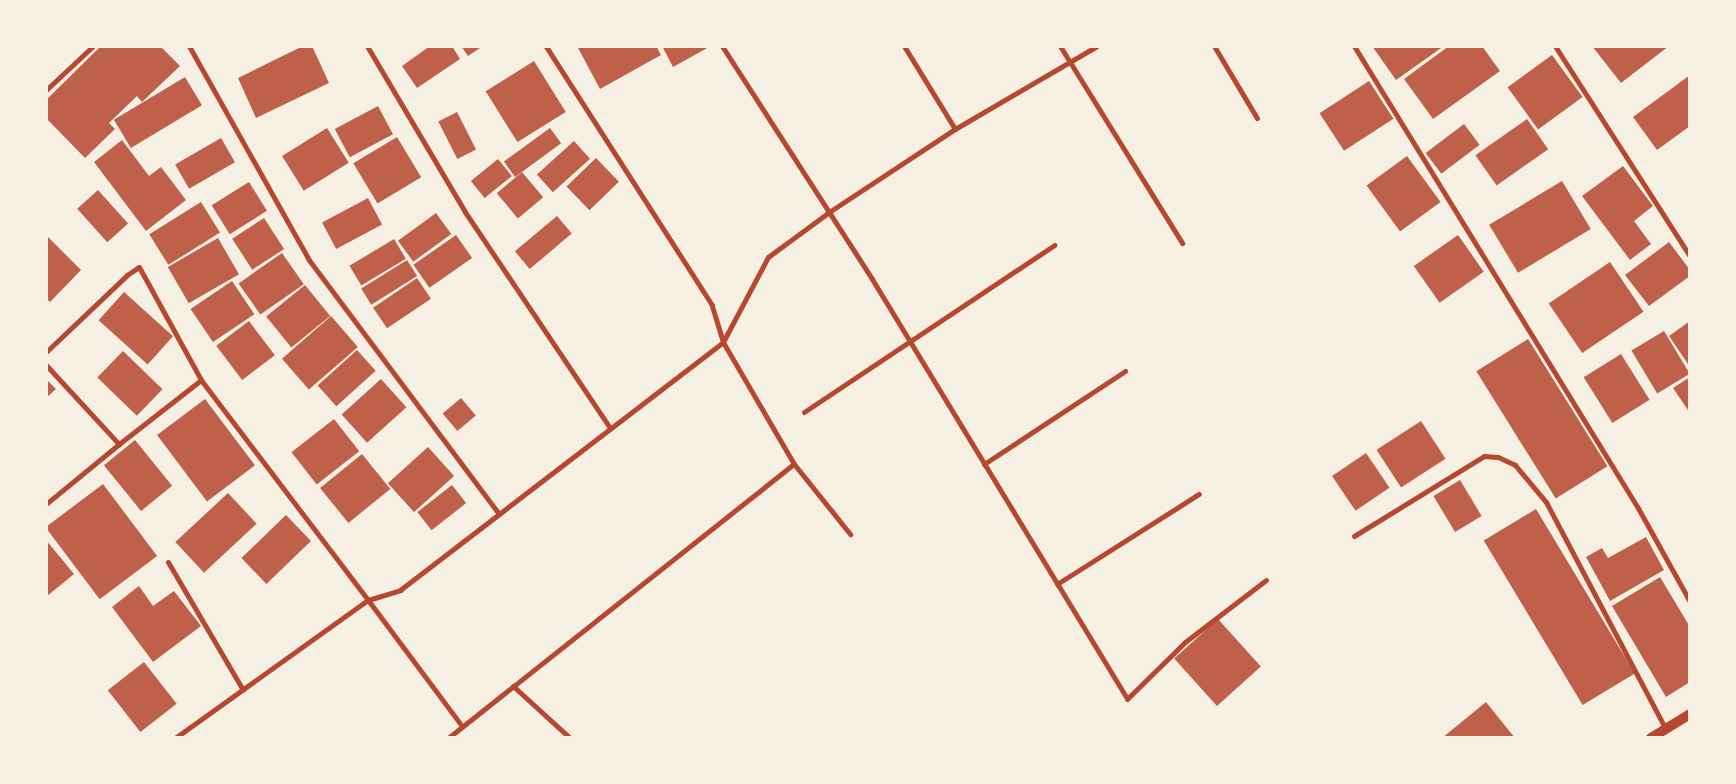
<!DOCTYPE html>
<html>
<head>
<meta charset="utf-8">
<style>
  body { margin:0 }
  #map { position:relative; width:1736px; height:784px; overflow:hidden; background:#f6efe4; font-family:Merriweather,serif }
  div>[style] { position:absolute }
  .building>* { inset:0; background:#bf614a; transform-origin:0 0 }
  .minor>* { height:5px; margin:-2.5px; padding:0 2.5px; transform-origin:2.5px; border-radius:2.5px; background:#b5482f }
  .secondary>* { height:10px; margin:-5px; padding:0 5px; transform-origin:5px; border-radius:5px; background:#b5482f }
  span { translate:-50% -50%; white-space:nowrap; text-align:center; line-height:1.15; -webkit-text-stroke:5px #f6efe4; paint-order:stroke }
  .frame { position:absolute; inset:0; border:48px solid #f6efe4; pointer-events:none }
</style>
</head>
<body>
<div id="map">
  <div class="building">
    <i style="clip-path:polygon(101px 46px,160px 46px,180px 66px,142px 102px,137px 96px,109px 123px,115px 129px,85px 158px,46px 118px,46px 100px)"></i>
    <i style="clip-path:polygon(303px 46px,312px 46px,329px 83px,256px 118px,238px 78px)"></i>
    <i style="clip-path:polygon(430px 46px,452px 46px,460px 59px,417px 88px,402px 66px)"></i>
    <i style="clip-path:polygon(461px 46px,483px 46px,468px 56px)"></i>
    <i style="clip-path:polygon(577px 46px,656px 46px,661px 55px,600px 89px)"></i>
    <i style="clip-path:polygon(662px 46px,711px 46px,673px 67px)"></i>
    <i style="clip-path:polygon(1372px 46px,1444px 46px,1396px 80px)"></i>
    <i style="clip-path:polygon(1449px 46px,1482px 46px,1500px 71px,1433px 119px,1404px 79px)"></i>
    <i style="clip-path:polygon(1592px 46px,1669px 46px,1621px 83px)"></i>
    <i style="left:1552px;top:55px;width:52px;height:55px;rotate:54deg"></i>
    <i style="left:534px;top:61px;width:60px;height:57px;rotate:58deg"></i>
    <i style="clip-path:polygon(1690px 75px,1690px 126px,1657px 150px,1633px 117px)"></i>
    <i style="left:185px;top:77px;width:33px;height:83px;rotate:59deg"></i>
    <i style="left:1369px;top:81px;width:45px;height:59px;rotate:57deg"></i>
    <i style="left:378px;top:106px;width:32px;height:49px;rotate:62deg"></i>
    <i style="left:457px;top:112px;width:42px;height:21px;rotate:63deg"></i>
    <i style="left:1527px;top:119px;width:37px;height:63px;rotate:55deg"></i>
    <i style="left:1464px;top:124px;width:26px;height:48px;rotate:53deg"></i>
    <i style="left:327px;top:128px;width:41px;height:53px;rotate:58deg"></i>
    <i style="left:550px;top:128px;width:19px;height:57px;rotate:54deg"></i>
    <i style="left:397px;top:137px;width:47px;height:51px;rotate:59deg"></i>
    <i style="left:221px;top:138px;width:28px;height:53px;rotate:60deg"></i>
    <i style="clip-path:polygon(122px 140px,149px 176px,161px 167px,186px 200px,146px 231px,94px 162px)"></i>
    <i style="left:574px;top:141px;width:24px;height:50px;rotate:48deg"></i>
    <i style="left:1407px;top:156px;width:57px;height:50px;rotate:54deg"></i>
    <i style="left:596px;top:158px;width:33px;height:41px;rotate:46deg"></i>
    <i style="left:498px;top:159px;width:22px;height:35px;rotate:51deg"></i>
    <i style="clip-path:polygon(1623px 166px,1653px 206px,1634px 221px,1651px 244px,1630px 260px,1582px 196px)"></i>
    <i style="left:522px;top:172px;width:33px;height:33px;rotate:50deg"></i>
    <i style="left:1562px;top:181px;width:56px;height:85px;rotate:59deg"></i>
    <i style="left:249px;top:182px;width:34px;height:44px;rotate:58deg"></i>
    <i style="left:98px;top:190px;width:45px;height:28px;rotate:48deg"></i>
    <i style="left:368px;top:198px;width:30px;height:52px;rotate:62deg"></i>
    <i style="left:201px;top:202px;width:36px;height:61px;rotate:58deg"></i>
    <i style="left:436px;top:213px;width:26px;height:47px;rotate:54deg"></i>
    <i style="left:557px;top:216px;width:23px;height:55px;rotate:50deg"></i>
    <i style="left:264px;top:218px;width:37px;height:38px;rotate:57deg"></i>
    <i style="clip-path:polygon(46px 235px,81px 270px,50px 302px,46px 298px)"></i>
    <i style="left:456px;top:235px;width:28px;height:52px;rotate:55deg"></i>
    <i style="left:1458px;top:235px;width:45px;height:54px;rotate:55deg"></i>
    <i style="left:218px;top:238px;width:42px;height:58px;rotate:60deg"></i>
    <i style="left:394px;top:239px;width:23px;height:52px;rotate:59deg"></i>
    <i style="clip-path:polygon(1669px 242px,1690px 270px,1690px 276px,1649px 306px,1625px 275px)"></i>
    <i style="left:282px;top:253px;width:38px;height:53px;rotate:55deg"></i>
    <i style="left:407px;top:260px;width:19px;height:54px;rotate:58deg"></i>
    <i style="left:1610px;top:262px;width:60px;height:74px;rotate:56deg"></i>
    <i style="left:417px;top:278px;width:25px;height:53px;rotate:56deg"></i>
    <i style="left:232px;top:281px;width:40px;height:50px;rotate:56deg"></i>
    <i style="left:305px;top:285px;width:40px;height:50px;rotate:51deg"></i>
    <i style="left:124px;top:292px;width:66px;height:38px;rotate:42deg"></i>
    <i style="left:331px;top:316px;width:41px;height:65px;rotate:49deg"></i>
    <i style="left:249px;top:321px;width:43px;height:41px;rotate:53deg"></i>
    <i style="clip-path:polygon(1690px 321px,1690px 363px,1688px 364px,1669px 336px)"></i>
    <i style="left:1664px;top:331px;width:50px;height:38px;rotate:59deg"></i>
    <i style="left:1528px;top:339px;width:150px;height:61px;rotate:58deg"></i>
    <i style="left:357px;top:350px;width:28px;height:53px;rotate:48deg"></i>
    <i style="left:123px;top:351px;width:55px;height:37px;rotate:44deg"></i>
    <i style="left:1621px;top:354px;width:54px;height:44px;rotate:58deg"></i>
    <i style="clip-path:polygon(1690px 377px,1690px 413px,1673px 388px)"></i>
    <i style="clip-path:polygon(46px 379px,56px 389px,46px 398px)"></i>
    <i style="left:381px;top:379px;width:38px;height:53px;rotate:48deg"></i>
    <i style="left:461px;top:398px;width:23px;height:24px;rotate:50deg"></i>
    <i style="left:205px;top:399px;width:83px;height:60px;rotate:53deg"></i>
    <i style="left:334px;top:419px;width:41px;height:54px;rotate:52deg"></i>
    <i style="left:1421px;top:421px;width:45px;height:53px;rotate:57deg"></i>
    <i style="left:135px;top:440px;width:59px;height:40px;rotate:51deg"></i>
    <i style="left:428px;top:447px;width:39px;height:54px;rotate:48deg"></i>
    <i style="left:1366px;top:453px;width:42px;height:41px;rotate:56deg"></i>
    <i style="left:362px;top:454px;width:45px;height:54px;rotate:51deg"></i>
    <i style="left:1460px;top:480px;width:42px;height:31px;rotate:59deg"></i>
    <i style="left:103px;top:484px;width:90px;height:72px;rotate:53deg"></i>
    <i style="left:452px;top:485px;width:23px;height:44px;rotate:52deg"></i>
    <i style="left:228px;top:493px;width:42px;height:72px;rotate:47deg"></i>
    <i style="left:1536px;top:509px;width:192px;height:61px;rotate:59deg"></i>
    <i style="left:286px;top:515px;width:36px;height:62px;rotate:46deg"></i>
    <i style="clip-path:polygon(1646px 537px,1664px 570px,1610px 601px,1586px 557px,1602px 548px,1608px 558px)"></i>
    <i style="clip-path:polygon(46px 540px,74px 574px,46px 597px)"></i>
    <i style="clip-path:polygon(1660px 577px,1690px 627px,1690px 682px,1666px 697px,1612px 606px)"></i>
    <i style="clip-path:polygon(139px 586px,153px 606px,174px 591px,201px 626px,153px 662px,112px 607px)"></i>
    <i style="left:1218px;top:619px;width:64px;height:59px;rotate:48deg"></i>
    <i style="left:144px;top:662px;width:53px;height:46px;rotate:52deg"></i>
    <i style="clip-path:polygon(1486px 702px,1515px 738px,1442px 738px)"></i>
  </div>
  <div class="minor">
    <i style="left:189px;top:46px;width:245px;rotate:60.7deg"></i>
    <i style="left:309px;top:260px;width:317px;rotate:53.2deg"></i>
    <i style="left:367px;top:46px;width:193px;rotate:59.4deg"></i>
    <i style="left:465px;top:212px;width:260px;rotate:56.1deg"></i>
    <i style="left:722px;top:46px;width:277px;rotate:57.2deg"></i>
    <i style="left:872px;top:279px;width:491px;rotate:58.7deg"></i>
    <i style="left:1127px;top:699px;width:81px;rotate:-44.5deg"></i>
    <i style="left:1185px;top:642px;width:102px;rotate:-37.4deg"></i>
    <i style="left:904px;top:46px;width:97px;rotate:58.4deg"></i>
    <i style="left:1060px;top:46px;width:232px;rotate:58.2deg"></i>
    <i style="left:1214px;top:46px;width:84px;rotate:59.2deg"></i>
    <i style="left:1354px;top:46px;width:542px;rotate:58.42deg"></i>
    <i style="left:1638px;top:508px;width:107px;rotate:61deg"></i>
    <i style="left:1555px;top:46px;width:250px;rotate:57.3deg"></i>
    <i style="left:46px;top:90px;width:64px;rotate:-43.1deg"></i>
    <i style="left:46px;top:352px;width:112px;rotate:-43.5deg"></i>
    <i style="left:127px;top:275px;width:14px;rotate:-34deg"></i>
    <i style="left:139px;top:267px;width:129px;rotate:61.2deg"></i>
    <i style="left:46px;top:365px;width:108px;rotate:47.3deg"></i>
    <i style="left:119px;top:444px;width:94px;rotate:140.6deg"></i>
    <i style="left:804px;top:412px;width:301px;rotate:-33.7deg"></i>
    <i style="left:119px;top:444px;width:104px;rotate:-38deg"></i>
    <i style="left:201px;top:380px;width:276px;rotate:52.8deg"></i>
    <i style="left:368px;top:600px;width:34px;rotate:-17deg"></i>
    <i style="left:400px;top:590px;width:407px;rotate:-37.5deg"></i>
    <i style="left:723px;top:342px;width:96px;rotate:-62.1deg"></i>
    <i style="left:768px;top:257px;width:76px;rotate:-36.4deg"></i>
    <i style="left:829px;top:212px;width:151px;rotate:-33.4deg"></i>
    <i style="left:955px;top:129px;width:164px;rotate:-30.3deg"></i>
    <i style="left:794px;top:464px;width:90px;rotate:51.3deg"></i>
    <i style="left:984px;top:464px;width:169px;rotate:-33.4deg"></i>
    <i style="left:1354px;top:536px;width:153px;rotate:-31.6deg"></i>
    <i style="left:1484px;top:456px;width:14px;rotate:4deg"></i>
    <i style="left:1498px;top:457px;width:19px;rotate:25deg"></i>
    <i style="left:1515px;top:465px;width:48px;rotate:50deg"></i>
    <i style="left:1546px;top:502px;width:255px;rotate:62.2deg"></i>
    <i style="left:168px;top:562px;width:148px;rotate:59.6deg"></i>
    <i style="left:1057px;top:584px;width:168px;rotate:-32.4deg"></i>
    <i style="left:513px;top:686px;width:77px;rotate:42.4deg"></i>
    <i style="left:175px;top:738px;width:237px;rotate:-35.6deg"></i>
    <i style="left:368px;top:600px;width:157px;rotate:53.3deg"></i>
    <i style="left:448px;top:738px;width:441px;rotate:-38.4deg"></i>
    <i style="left:794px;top:464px;width:141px;rotate:-120.2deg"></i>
    <i style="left:723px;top:342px;width:39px;rotate:-107deg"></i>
    <i style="left:712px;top:305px;width:308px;rotate:-122.7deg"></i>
  </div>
  <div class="secondary">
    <i style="left:1651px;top:738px;width:46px;rotate:-31.6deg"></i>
  </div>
  <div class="frame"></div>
</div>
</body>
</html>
